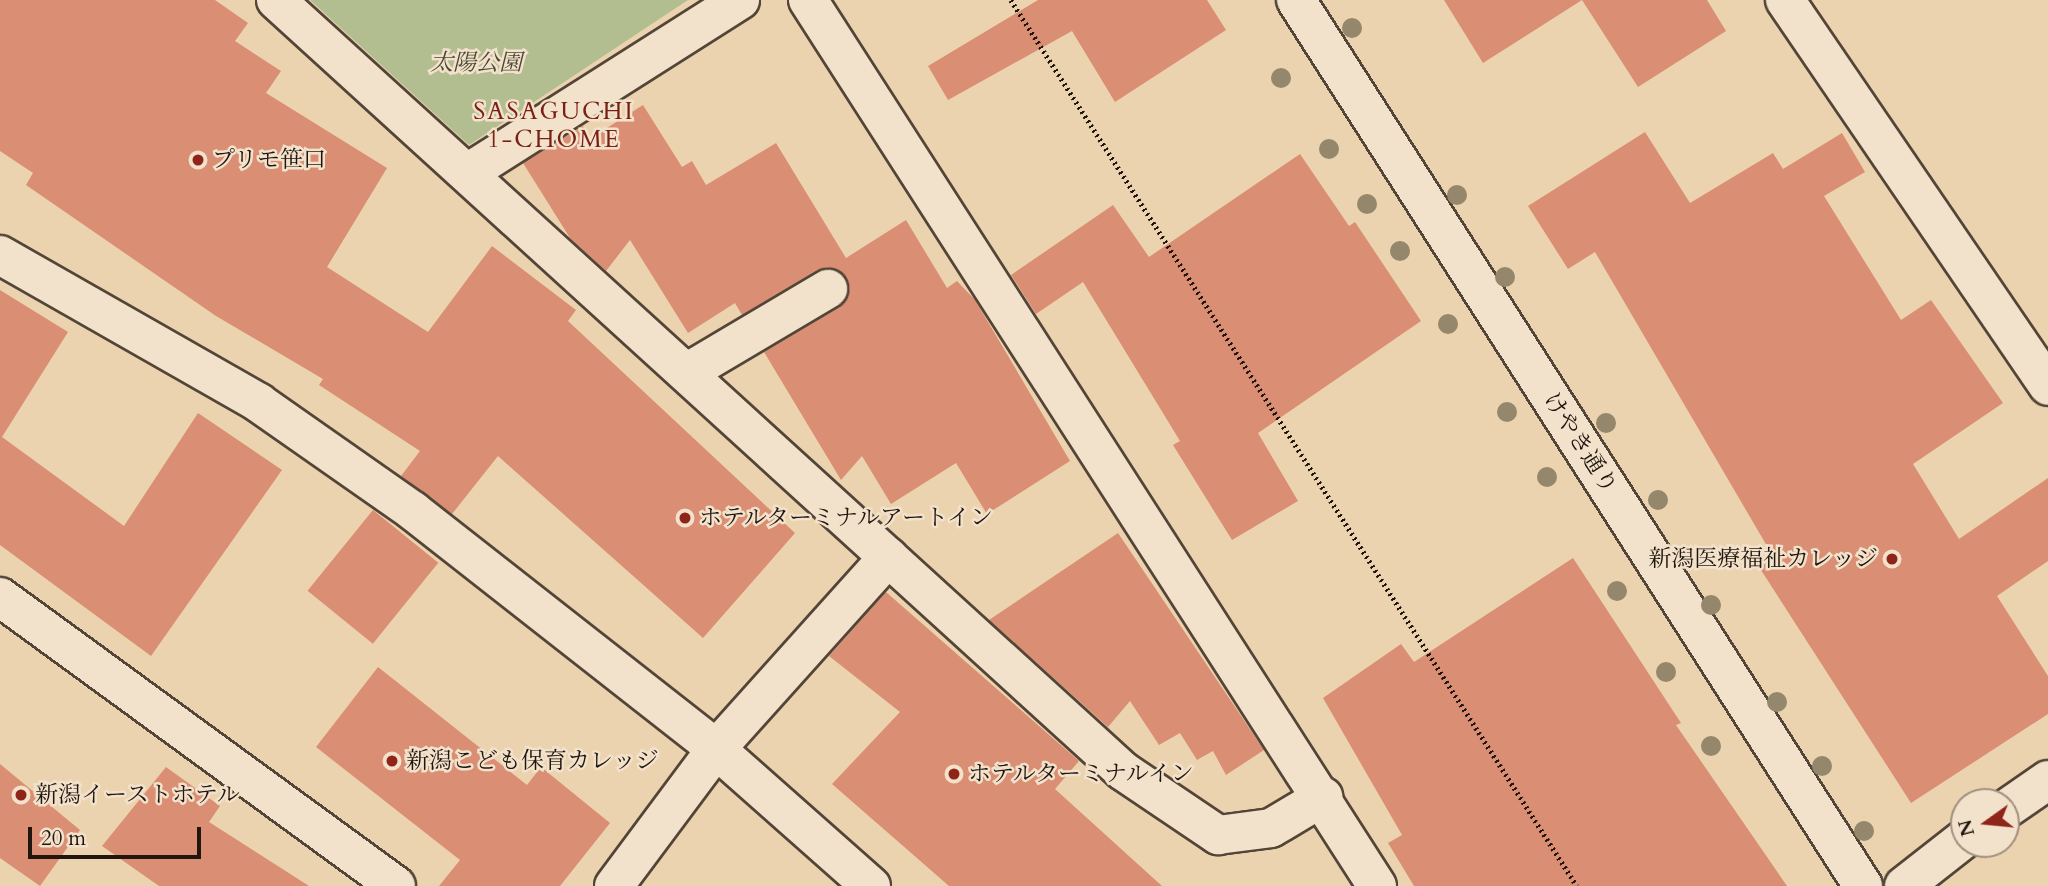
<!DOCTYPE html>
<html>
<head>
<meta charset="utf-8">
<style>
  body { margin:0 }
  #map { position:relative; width:2048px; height:886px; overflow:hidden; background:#ecd3af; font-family:Cardo,"Noto Serif JP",serif }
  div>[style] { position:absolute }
  .green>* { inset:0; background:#b2be90 }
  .building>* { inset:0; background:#da8e73; transform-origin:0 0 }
  .path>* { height:4.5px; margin-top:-2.25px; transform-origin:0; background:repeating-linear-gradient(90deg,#20160f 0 2px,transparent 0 5.5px) }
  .roads { filter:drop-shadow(2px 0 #534537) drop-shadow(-2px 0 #534537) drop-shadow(0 2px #534537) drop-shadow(0 -2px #534537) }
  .minor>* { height:38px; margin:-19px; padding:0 19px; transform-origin:19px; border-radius:19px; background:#f3e2cb }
  .tertiary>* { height:38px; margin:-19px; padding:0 19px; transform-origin:19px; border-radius:19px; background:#f3e2cb }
  .trees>* { width:20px; height:20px; margin:-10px; border-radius:50%; background:#94876c }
  .dots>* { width:19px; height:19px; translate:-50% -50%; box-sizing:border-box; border:4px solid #f3e2cb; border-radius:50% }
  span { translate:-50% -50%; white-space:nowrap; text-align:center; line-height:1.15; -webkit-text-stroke:5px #f3e2cb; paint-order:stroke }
  .park-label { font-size:23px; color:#4c4836; font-style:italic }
  .poi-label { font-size:23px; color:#20160f }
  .left { translate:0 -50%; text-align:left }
  .right { translate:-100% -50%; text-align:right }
  .street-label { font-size:23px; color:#20160f }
  .neighbourhood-label { font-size:24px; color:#7a1f14; letter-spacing:2px }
  .north { position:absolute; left:1950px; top:788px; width:70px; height:70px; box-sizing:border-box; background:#f3e2cb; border:2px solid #9f9080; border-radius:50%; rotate:255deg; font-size:19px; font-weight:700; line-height:28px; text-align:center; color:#20160f }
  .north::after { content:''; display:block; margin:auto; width:24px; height:32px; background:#8f2418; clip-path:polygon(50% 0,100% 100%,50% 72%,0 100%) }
  .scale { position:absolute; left:28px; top:827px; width:173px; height:32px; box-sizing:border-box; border:4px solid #20160f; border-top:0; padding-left:9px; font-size:21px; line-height:24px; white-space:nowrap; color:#20160f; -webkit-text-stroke:5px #f3e2cb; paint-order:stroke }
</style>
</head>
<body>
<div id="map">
  <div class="green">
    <i style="clip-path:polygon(310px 0,688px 0,469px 145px)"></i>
  </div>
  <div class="building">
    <i style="clip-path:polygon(0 0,215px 0,248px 23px,235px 41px,281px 71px,266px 93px,387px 168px,327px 267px,428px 332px,492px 246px,576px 310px,568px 321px,795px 533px,703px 638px,498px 456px,452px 514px,401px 476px,420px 451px,319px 385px,323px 379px,216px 316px,26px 185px,33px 173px,0 151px)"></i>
    <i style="clip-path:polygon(1038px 0,1207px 0,1226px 30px,1115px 102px,1072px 31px,948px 100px,928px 66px)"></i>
    <i style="clip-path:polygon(1444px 0,1582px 0,1483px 63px)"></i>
    <i style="clip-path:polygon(1582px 0,1707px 0,1726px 31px,1638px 87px)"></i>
    <i style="clip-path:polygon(643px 105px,682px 167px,692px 161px,706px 185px,776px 143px,846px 258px,906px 220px,947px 288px,957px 281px,975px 300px,1070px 461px,987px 514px,956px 463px,891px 504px,862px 456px,841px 480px,764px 352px,840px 307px,850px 289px,846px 277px,828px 267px,817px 270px,742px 315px,735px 303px,688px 333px,630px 240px,606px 271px,570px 238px,523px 163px,583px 126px,591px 138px)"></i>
    <i style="clip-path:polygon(1645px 132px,1690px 203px,1773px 153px,1783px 169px,1842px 133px,1865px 172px,1824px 196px,1901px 320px,1931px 300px,2003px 403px,1913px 464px,1959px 539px,2048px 478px,2048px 561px,1997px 596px,2048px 676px,2048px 714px,1911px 803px,1759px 567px,1774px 558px,1595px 252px,1568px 269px,1528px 206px)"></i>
    <i style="clip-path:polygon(1300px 154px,1349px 226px,1355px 222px,1421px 321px,1258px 433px,1298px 501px,1232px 540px,1173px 445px,1180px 441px,1083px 282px,1036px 314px,1011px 275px,1113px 205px,1149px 257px)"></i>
    <i style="clip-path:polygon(0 290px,68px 332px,2px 437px,124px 526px,198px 413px,282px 470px,151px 656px,0 545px)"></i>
    <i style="left:373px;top:510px;width:84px;height:104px;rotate:39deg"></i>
    <i style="clip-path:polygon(1118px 533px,1264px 750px,1226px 775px,1213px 751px,1197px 760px,1180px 733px,1159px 745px,1130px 701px,1108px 727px,989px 620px)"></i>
    <i style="clip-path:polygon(1573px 558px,1681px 723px,1676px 725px,1787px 886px,1414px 886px,1388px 843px,1402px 835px,1323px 698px,1401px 644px,1414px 662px)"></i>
    <i style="clip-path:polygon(886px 592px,1079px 761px,1055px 789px,1162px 886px,949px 886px,832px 784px,900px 712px,829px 656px)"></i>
    <i style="clip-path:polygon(378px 667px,527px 785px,541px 767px,610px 823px,560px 886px,439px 886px,460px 860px,316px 747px)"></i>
    <i style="clip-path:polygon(0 764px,80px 830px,40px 886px,0 858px)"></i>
    <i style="clip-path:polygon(166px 767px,220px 806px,209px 822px,309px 886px,159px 886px,102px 846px)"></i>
  </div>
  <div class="path">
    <i style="left:1011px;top:0;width:1051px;rotate:57.43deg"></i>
  </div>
  <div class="roads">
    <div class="minor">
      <i style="left:276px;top:0;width:1145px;rotate:42.31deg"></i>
      <i style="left:1123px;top:771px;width:115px;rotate:34deg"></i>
      <i style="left:1218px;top:835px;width:53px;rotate:-7.5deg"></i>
      <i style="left:1271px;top:828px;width:61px;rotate:-30.8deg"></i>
      <i style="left:808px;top:0;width:1053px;rotate:57.29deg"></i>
      <i style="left:1785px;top:0;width:467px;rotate:55.7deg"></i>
      <i style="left:469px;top:172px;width:321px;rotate:-32.4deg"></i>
      <i style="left:0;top:255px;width:298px;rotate:29.7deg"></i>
      <i style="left:259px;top:403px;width:188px;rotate:35deg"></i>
      <i style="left:413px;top:511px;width:385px;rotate:38.1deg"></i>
      <i style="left:716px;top:749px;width:207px;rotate:41.5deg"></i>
      <i style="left:688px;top:372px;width:163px;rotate:-30.7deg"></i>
      <i style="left:0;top:597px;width:490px;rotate:36.1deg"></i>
      <i style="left:2006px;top:809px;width:51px;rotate:-34.6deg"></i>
      <i style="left:614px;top:886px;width:171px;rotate:-53.3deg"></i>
      <i style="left:716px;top:749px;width:258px;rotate:-48.1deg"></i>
      <i style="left:1904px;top:886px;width:76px;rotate:-38.1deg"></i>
    </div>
    <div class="tertiary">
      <i style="left:1296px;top:0;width:1052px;rotate:57.38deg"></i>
    </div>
  </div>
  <div class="trees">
    <i style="left:1352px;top:28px"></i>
    <i style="left:1281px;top:78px"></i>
    <i style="left:1329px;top:149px"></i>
    <i style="left:1457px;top:195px"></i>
    <i style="left:1367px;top:204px"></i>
    <i style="left:1400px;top:251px"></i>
    <i style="left:1505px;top:277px"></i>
    <i style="left:1448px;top:324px"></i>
    <i style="left:1507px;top:412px"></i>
    <i style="left:1606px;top:423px"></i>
    <i style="left:1547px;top:477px"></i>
    <i style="left:1658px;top:500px"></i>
    <i style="left:1617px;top:591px"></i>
    <i style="left:1711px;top:605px"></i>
    <i style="left:1666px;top:672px"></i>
    <i style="left:1777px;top:702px"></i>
    <i style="left:1711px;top:746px"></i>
    <i style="left:1822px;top:766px"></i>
    <i style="left:1864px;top:831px"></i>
  </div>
  <div class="dots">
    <i style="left:198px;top:160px;background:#8f2418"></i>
    <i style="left:685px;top:518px;background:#8f2418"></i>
    <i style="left:1892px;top:559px;background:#8f2418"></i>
    <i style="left:392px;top:761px;background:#8f2418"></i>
    <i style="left:954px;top:774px;background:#8f2418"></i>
    <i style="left:21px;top:795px;background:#8f2418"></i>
  </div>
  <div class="park-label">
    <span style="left:476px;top:63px">太陽公園</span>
  </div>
  <div class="poi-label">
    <span class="left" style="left:212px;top:160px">プリモ笹口</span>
    <span class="left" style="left:699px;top:518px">ホテルターミナルアートイン</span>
    <span class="right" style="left:1878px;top:559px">新潟医療福祉カレッジ</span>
    <span class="left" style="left:406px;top:761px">新潟こども保育カレッジ</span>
    <span class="left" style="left:968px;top:774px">ホテルターミナルイン</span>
    <span class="left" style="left:35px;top:795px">新潟イーストホテル</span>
  </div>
  <div class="street-label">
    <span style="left:1580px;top:443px;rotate:57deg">けやき通り</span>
  </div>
  <div class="neighbourhood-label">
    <span style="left:554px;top:126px">SASAGUCHI<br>1-CHOME</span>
  </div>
  <div class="north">N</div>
  <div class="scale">20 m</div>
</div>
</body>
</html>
